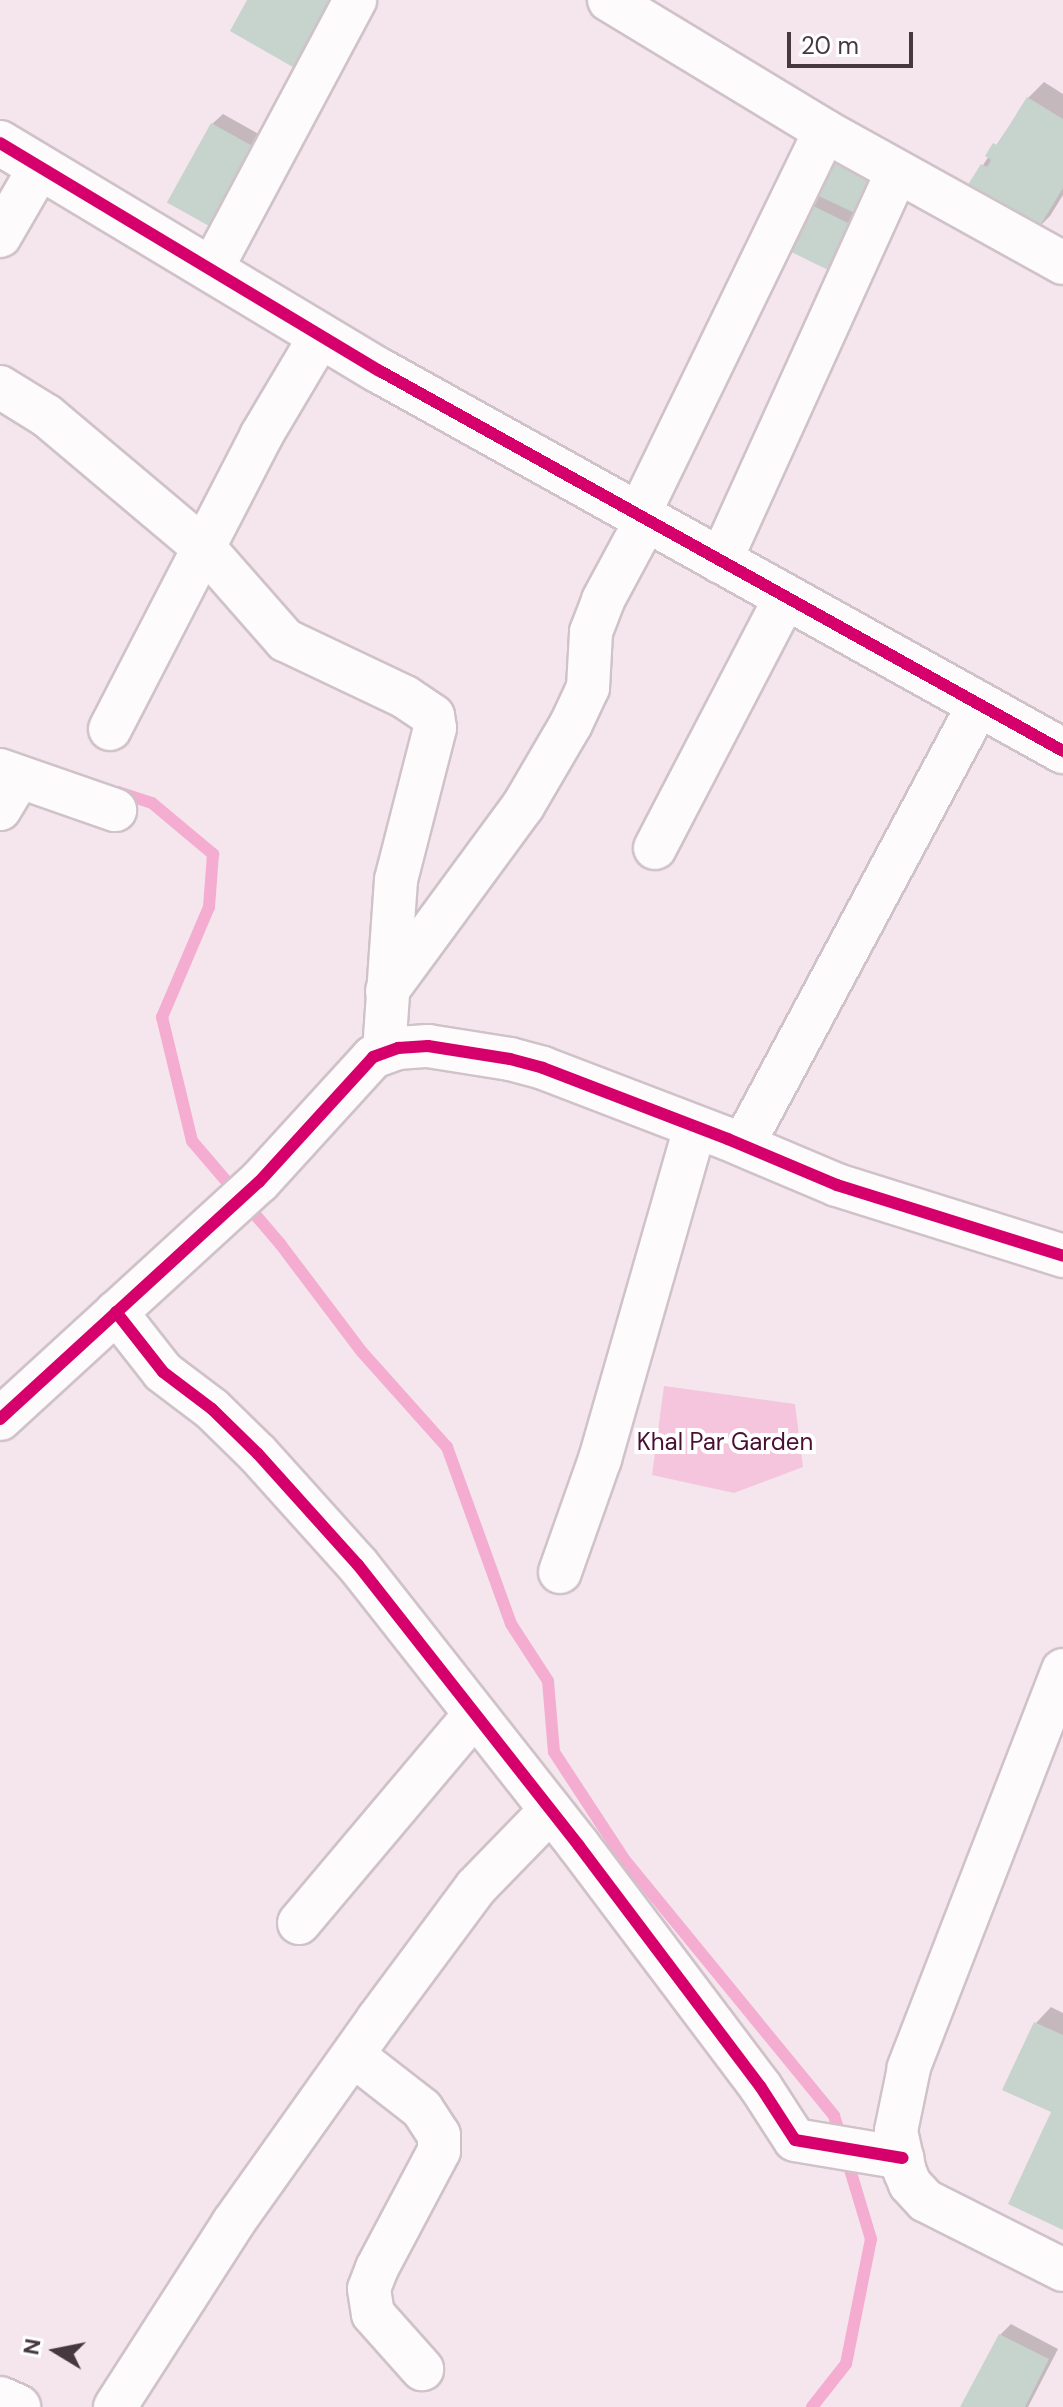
<!DOCTYPE html>
<html>
<head>
<meta charset="utf-8">
<style>
  body { margin:0 }
  #map { position:relative; width:1063px; height:2407px; overflow:hidden; background:#f5e6ed; font-family:"DM Sans",sans-serif }
  div>[style] { position:absolute }
  .green>* { inset:0; background:#f4c5dc }
  .shadow>* { inset:0; background:#0003 }
  .stream>* { height:12px; margin:-6px; padding:0 6px; transform-origin:6px; border-radius:6px; background:#f4acd1 }
  .building>* { inset:0; background:#c6d4cd; transform-origin:0 0 }
  .roads { filter:drop-shadow(2px 0 #cfc2c8) drop-shadow(-2px 0 #cfc2c8) drop-shadow(0 2px #cfc2c8) drop-shadow(0 -2px #cfc2c8) }
  .minor>* { height:42px; margin:-21px; padding:0 21px; transform-origin:21px; border-radius:21px; background:#fefbfc }
  .tertiary>* { height:44px; margin:-22px; padding:0 22px; transform-origin:22px; border-radius:22px; background:#fefbfc }
  .cycleway>* { height:12px; margin:-6px; padding:0 6px; transform-origin:6px; border-radius:6px; background:#d6006c }
  span { translate:-50% -50%; white-space:nowrap; text-align:center; line-height:1.15; -webkit-text-stroke:8px #fff; paint-order:stroke }
  .park-label { font-size:24px; color:#4a1033 }
  .north { position:absolute; left:16px; top:2311px; width:80px; height:80px; -webkit-text-stroke:6px #fff; paint-order:stroke; rotate:280deg; font-size:22px; font-weight:700; line-height:32px; text-align:center; color:#46383f }
  .north::after { content:''; display:block; margin:auto; width:28px; height:36px; background:#46383f; clip-path:polygon(50% 0,100% 100%,50% 72%,0 100%) }
  .scale { position:absolute; left:787px; top:32px; width:126px; height:36px; box-sizing:border-box; border:4px solid #46383f; border-top:0; padding-left:10px; font-size:24px; line-height:28px; white-space:nowrap; color:#46383f; -webkit-text-stroke:6px #fff; paint-order:stroke }
</style>
</head>
<body>
<div id="map">
  <div class="green">
    <i style="clip-path:polygon(664px 1386px,795px 1404px,803px 1467px,734px 1493px,652px 1475px)"></i>
  </div>
  <div class="shadow">
    <i style="clip-path:polygon(1044px 82px,1063px 94px,1063px 195px,1050px 216px,1034px 232px,983px 165px,1028px 98px)"></i>
    <i style="clip-path:polygon(223px 114px,271px 141px,228px 220px,212px 124px)"></i>
    <i style="clip-path:polygon(841px 140px,893px 164px,845px 255px,782px 245px)"></i>
    <i style="clip-path:polygon(1051px 2007px,1063px 2013px,1063px 2228px,1054px 2111px,1036px 2023px)"></i>
    <i style="clip-path:polygon(1011px 2324px,1058px 2349px,1028px 2407px,963px 2407px,1000px 2335px)"></i>
  </div>
  <div class="stream">
    <i style="left:118px;top:792px;width:36px;rotate:18deg"></i>
    <i style="left:152px;top:803px;width:80px;rotate:39.9deg"></i>
    <i style="left:213px;top:854px;width:53px;rotate:94.3deg"></i>
    <i style="left:209px;top:907px;width:120px;rotate:113.1deg"></i>
    <i style="left:162px;top:1017px;width:128px;rotate:76.4deg"></i>
    <i style="left:192px;top:1141px;width:137px;rotate:49.4deg"></i>
    <i style="left:281px;top:1245px;width:134px;rotate:52.9deg"></i>
    <i style="left:362px;top:1352px;width:127px;rotate:48.2deg"></i>
    <i style="left:447px;top:1447px;width:188px;rotate:70.1deg"></i>
    <i style="left:511px;top:1624px;width:68px;rotate:57deg"></i>
    <i style="left:548px;top:1681px;width:71px;rotate:85.2deg"></i>
    <i style="left:554px;top:1752px;width:128px;rotate:56.8deg"></i>
    <i style="left:624px;top:1859px;width:332px;rotate:50.7deg"></i>
    <i style="left:834px;top:2116px;width:23px;rotate:72deg"></i>
    <i style="left:812px;top:2407px;width:55px;rotate:-51.7deg"></i>
    <i style="left:846px;top:2364px;width:127px;rotate:-78.7deg"></i>
    <i style="left:871px;top:2239px;width:87px;rotate:-106.8deg"></i>
  </div>
  <div class="building">
    <i style="clip-path:polygon(247px 0,331px 0,305px 74px,230px 31px)"></i>
    <i style="clip-path:polygon(1027px 97px,1063px 119px,1063px 188px,1035px 234px,964px 191px,981px 164px,987px 167px,991px 160px,985px 156px,993px 143px,997px 145px)"></i>
    <i style="left:211px;top:123px;width:58px;height:91px;rotate:29deg"></i>
    <i style="left:829px;top:149px;width:61px;height:47px;rotate:25deg"></i>
    <i style="left:801px;top:200px;width:58px;height:51px;rotate:26deg"></i>
    <i style="clip-path:polygon(1034px 2022px,1063px 2035px,1063px 2230px,1008px 2204px,1051px 2112px,1002px 2090px)"></i>
    <i style="clip-path:polygon(999px 2334px,1049px 2359px,1025px 2407px,960px 2407px)"></i>
  </div>
  <div class="roads">
    <div class="minor">
      <i style="left:609px;top:0;width:253px;rotate:31.2deg"></i>
      <i style="left:825px;top:131px;width:272px;rotate:29deg"></i>
      <i style="left:0;top:236px;width:80px;rotate:-59.9deg"></i>
      <i style="left:211px;top:270px;width:306px;rotate:-61.9deg"></i>
      <i style="left:0;top:387px;width:55px;rotate:31.7deg"></i>
      <i style="left:47px;top:416px;width:208px;rotate:40.1deg"></i>
      <i style="left:206px;top:550px;width:120px;rotate:48.7deg"></i>
      <i style="left:285px;top:640px;width:133px;rotate:25.4deg"></i>
      <i style="left:405px;top:697px;width:34px;rotate:34deg"></i>
      <i style="left:433px;top:716px;width:12px;rotate:81deg"></i>
      <i style="left:435px;top:728px;width:157px;rotate:104.4deg"></i>
      <i style="left:396px;top:880px;width:172px;rotate:94deg"></i>
      <i style="left:638px;top:516px;width:428px;rotate:-64.1deg"></i>
      <i style="left:720px;top:562px;width:429px;rotate:-65.6deg"></i>
      <i style="left:110px;top:729px;width:330px;rotate:-62.7deg"></i>
      <i style="left:261px;top:436px;width:117px;rotate:-59.3deg"></i>
      <i style="left:0;top:770px;width:122px;rotate:19.2deg"></i>
      <i style="left:0;top:809px;width:37px;rotate:-59deg"></i>
      <i style="left:655px;top:848px;width:282px;rotate:-62.5deg"></i>
      <i style="left:387px;top:991px;width:230px;rotate:-53.7deg"></i>
      <i style="left:523px;top:806px;width:95px;rotate:-59.7deg"></i>
      <i style="left:571px;top:724px;width:40px;rotate:-65deg"></i>
      <i style="left:588px;top:688px;width:56px;rotate:-86.9deg"></i>
      <i style="left:591px;top:632px;width:34px;rotate:-69deg"></i>
      <i style="left:603px;top:600px;width:91px;rotate:-61.7deg"></i>
      <i style="left:743px;top:1145px;width:500px;rotate:-61.85deg"></i>
      <i style="left:116px;top:1312px;width:76px;rotate:51.9deg"></i>
      <i style="left:163px;top:1372px;width:61px;rotate:37.1deg"></i>
      <i style="left:212px;top:1409px;width:64px;rotate:44.4deg"></i>
      <i style="left:258px;top:1454px;width:149px;rotate:48deg"></i>
      <i style="left:358px;top:1565px;width:357px;rotate:51.8deg"></i>
      <i style="left:579px;top:1846px;width:301px;rotate:53deg"></i>
      <i style="left:760px;top:2086px;width:64px;rotate:57.1deg"></i>
      <i style="left:795px;top:2140px;width:109px;rotate:9.5deg"></i>
      <i style="left:0;top:1419px;width:351px;rotate:-42.5deg"></i>
      <i style="left:259px;top:1182px;width:169px;rotate:-47.6deg"></i>
      <i style="left:373px;top:1057px;width:27px;rotate:-20deg"></i>
      <i style="left:398px;top:1048px;width:30px;rotate:-4deg"></i>
      <i style="left:428px;top:1046px;width:83px;rotate:9deg"></i>
      <i style="left:510px;top:1059px;width:34px;rotate:15deg"></i>
      <i style="left:543px;top:1068px;width:198px;rotate:21deg"></i>
      <i style="left:728px;top:1139px;width:118px;rotate:22.9deg"></i>
      <i style="left:837px;top:1185px;width:237px;rotate:17.4deg"></i>
      <i style="left:560px;top:1572px;width:120px;rotate:-70.5deg"></i>
      <i style="left:600px;top:1459px;width:345px;rotate:-74deg"></i>
      <i style="left:1063px;top:1670px;width:427px;rotate:111.2deg"></i>
      <i style="left:909px;top:2068px;width:64px;rotate:101.7deg"></i>
      <i style="left:896px;top:2131px;width:42px;rotate:77.6deg"></i>
      <i style="left:905px;top:2172px;width:13px;rotate:67deg"></i>
      <i style="left:910px;top:2184px;width:23px;rotate:47deg"></i>
      <i style="left:926px;top:2201px;width:153px;rotate:26.7deg"></i>
      <i style="left:299px;top:1923px;width:273px;rotate:-49.9deg"></i>
      <i style="left:354px;top:2056px;width:86px;rotate:37.9deg"></i>
      <i style="left:422px;top:2109px;width:31px;rotate:57deg"></i>
      <i style="left:439px;top:2135px;width:16px;rotate:90deg"></i>
      <i style="left:439px;top:2151px;width:132px;rotate:117.9deg"></i>
      <i style="left:377px;top:2268px;width:22px;rotate:111deg"></i>
      <i style="left:369px;top:2289px;width:25px;rotate:81deg"></i>
      <i style="left:373px;top:2314px;width:74px;rotate:48.3deg"></i>
      <i style="left:115px;top:2407px;width:219px;rotate:-57.3deg"></i>
      <i style="left:233px;top:2223px;width:250px;rotate:-54.6deg"></i>
      <i style="left:378px;top:2019px;width:164px;rotate:-53.4deg"></i>
      <i style="left:476px;top:1887px;width:107px;rotate:-45.8deg"></i>
    </div>
    <div class="tertiary">
      <i style="left:0;top:143px;width:443px;rotate:31deg"></i>
      <i style="left:380px;top:371px;width:782px;rotate:29.09deg"></i>
      <i style="left:0;top:2399px;width:20px;rotate:24deg"></i>
    </div>
  </div>
  <div class="cycleway">
    <i style="left:0;top:143px;width:443px;rotate:31deg"></i>
    <i style="left:380px;top:371px;width:782px;rotate:29.09deg"></i>
    <i style="left:116px;top:1312px;width:76px;rotate:51.9deg"></i>
    <i style="left:163px;top:1372px;width:61px;rotate:37.1deg"></i>
    <i style="left:212px;top:1409px;width:64px;rotate:44.4deg"></i>
    <i style="left:258px;top:1454px;width:149px;rotate:48deg"></i>
    <i style="left:358px;top:1565px;width:357px;rotate:51.8deg"></i>
    <i style="left:579px;top:1846px;width:301px;rotate:53deg"></i>
    <i style="left:760px;top:2086px;width:64px;rotate:57.1deg"></i>
    <i style="left:795px;top:2140px;width:109px;rotate:9.5deg"></i>
    <i style="left:0;top:1419px;width:351px;rotate:-42.5deg"></i>
    <i style="left:259px;top:1182px;width:169px;rotate:-47.6deg"></i>
    <i style="left:373px;top:1057px;width:27px;rotate:-20deg"></i>
    <i style="left:398px;top:1048px;width:30px;rotate:-4deg"></i>
    <i style="left:428px;top:1046px;width:83px;rotate:9deg"></i>
    <i style="left:510px;top:1059px;width:34px;rotate:15deg"></i>
    <i style="left:543px;top:1068px;width:198px;rotate:21deg"></i>
    <i style="left:728px;top:1139px;width:118px;rotate:22.9deg"></i>
    <i style="left:837px;top:1185px;width:237px;rotate:17.4deg"></i>
  </div>
  <div class="park-label">
    <span style="left:725px;top:1442px">Khal Par Garden</span>
  </div>
  <div class="north">N</div>
  <div class="scale">20 m</div>
</div>
</body>
</html>
